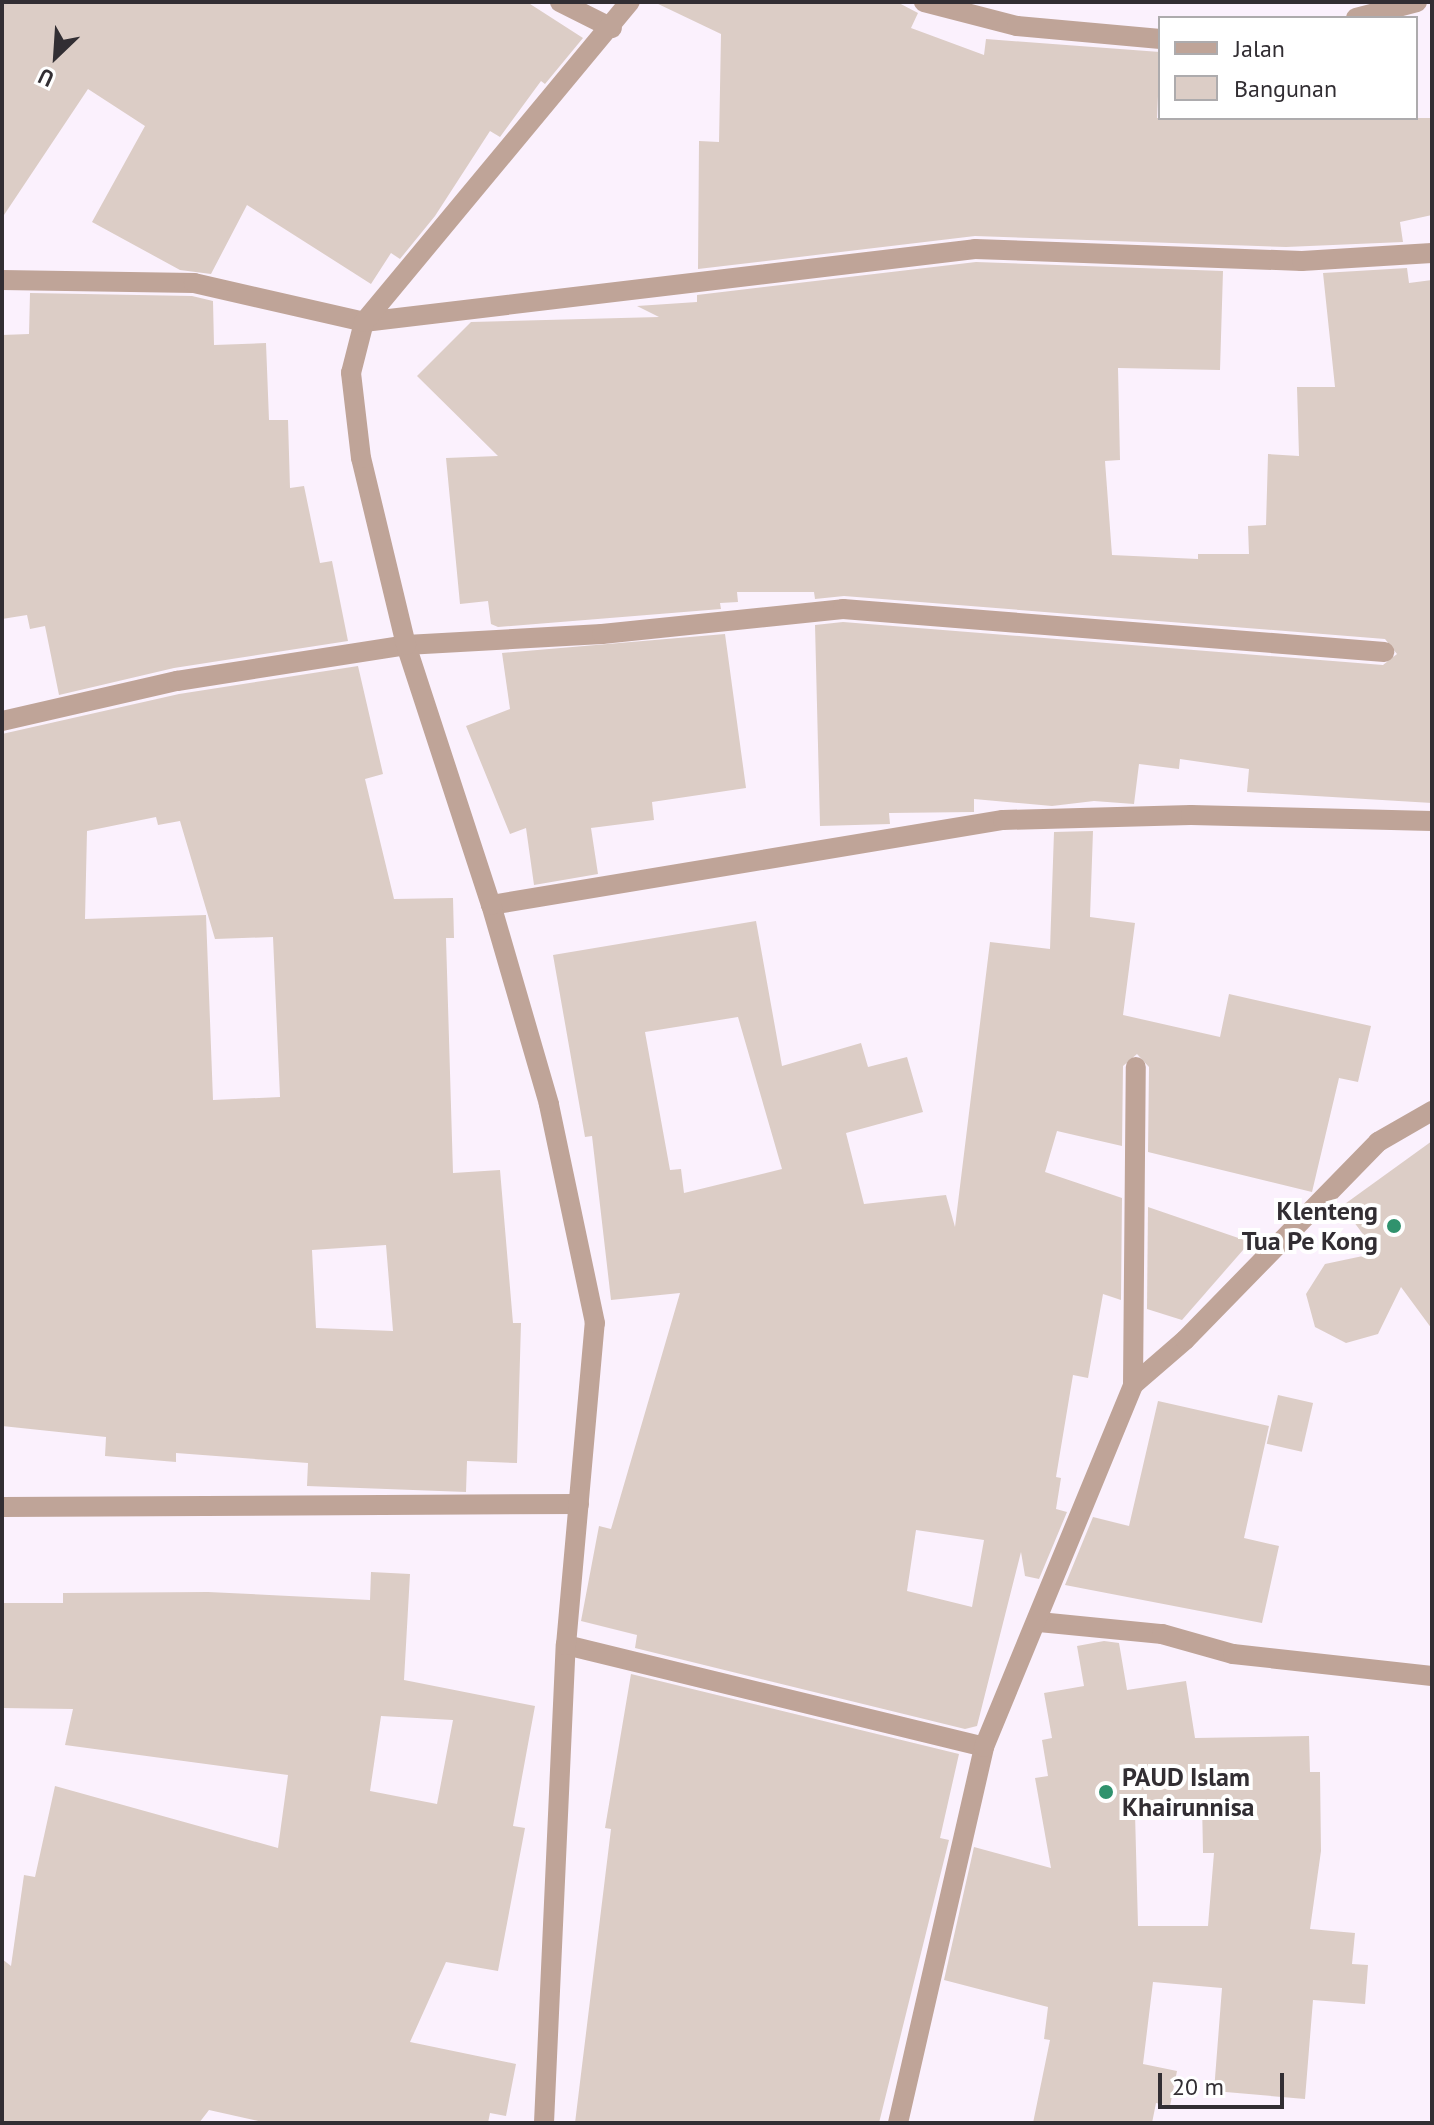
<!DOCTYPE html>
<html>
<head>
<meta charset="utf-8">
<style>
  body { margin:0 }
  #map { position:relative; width:1434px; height:2125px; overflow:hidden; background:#fbf1fd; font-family:"PT Sans",sans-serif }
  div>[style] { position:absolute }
  .building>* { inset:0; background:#dccdc6; transform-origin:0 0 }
  .minor>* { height:20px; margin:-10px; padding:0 10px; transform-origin:10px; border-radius:10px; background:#bfa498 }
  .dots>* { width:22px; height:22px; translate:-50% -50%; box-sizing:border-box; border:4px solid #fff; border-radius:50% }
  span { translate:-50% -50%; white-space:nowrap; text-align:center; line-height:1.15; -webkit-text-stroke:8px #fff; paint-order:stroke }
  .poi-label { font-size:26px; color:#322e33; font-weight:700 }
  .right { translate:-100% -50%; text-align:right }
  .left { translate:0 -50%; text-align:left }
  .frame { position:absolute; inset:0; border:4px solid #322e33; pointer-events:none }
  .legend { position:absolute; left:1158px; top:16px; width:260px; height:104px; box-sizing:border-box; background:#fff; border:2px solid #adabad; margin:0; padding:10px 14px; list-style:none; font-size:24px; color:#322e33 }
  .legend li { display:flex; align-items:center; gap:16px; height:40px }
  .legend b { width:40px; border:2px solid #adabad }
  .north { position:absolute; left:16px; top:16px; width:80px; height:80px; -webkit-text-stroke:6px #fff; paint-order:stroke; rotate:205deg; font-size:22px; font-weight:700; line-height:32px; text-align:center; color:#322e33 }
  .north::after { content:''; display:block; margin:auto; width:28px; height:36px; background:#322e33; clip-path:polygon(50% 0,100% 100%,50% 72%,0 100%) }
  .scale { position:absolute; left:1158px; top:2073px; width:126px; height:36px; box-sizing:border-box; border:4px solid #322e33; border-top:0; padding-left:10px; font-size:24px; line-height:28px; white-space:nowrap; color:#322e33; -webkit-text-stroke:6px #fff; paint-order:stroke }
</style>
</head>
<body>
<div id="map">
  <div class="building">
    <i style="clip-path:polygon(2px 2px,527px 2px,583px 38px,545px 84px,541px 81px,500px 137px,490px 131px,435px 216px,400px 259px,391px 253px,371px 284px,247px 205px,211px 274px,180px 270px,92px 222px,145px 126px,88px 89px,2px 218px)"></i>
    <i style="clip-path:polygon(654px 2px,897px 2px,918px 13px,911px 28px,984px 55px,986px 39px,1160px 52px,1157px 118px,1432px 118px,1432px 215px,1400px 222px,1403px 242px,1286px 247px,975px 236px,698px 269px,699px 141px,719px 142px,721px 34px)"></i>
    <i style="clip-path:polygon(976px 262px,1223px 271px,1220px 370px,1118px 368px,1120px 460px,1105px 461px,1112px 555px,1198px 559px,1198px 554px,1249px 554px,1248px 526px,1266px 525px,1268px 454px,1299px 456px,1297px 387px,1335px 387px,1323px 273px,1407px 268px,1409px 283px,1432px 280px,1432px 803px,1247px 792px,1249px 769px,1180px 759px,1179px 769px,1139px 764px,1134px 804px,1094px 801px,1052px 806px,974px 799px,974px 812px,889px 813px,890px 824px,820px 826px,815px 625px,843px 622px,1383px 665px,1397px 654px,1385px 639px,844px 596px,815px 599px,814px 592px,737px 592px,738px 602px,720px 603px,721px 609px,498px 627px,491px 624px,488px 601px,460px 604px,446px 458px,498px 456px,417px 376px,471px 322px,659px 317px,637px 306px,697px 302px,697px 295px)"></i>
    <i style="clip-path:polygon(30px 293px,192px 296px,213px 301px,214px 345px,266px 343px,269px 420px,288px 420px,290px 488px,304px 486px,320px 563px,332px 561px,348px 641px,174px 668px,59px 695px,45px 626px,30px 629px,27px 615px,2px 619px,2px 335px,29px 334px)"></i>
    <i style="clip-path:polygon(725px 634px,746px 788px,652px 802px,654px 820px,591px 828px,598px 874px,534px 885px,526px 828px,510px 834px,466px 726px,510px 709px,502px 653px)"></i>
    <i style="clip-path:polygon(evenodd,358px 666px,383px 774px,365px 779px,394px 899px,453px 898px,454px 938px,446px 938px,453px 1173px,500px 1170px,513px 1323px,521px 1323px,517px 1463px,467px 1461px,466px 1492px,307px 1486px,308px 1463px,176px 1453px,176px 1462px,105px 1456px,106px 1437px,2px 1426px,2px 734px,179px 694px,358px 666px,156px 817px,158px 825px,180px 821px,215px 939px,273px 937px,280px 1097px,213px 1100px,206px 915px,85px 919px,87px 831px,156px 817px,358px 666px,386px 1245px,393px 1331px,316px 1328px,312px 1250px,386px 1245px)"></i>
    <i style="clip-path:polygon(evenodd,1093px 831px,1090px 917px,1135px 923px,1123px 1015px,1220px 1037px,1229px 994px,1371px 1026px,1358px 1082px,1339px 1078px,1312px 1192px,1148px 1152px,1149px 1067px,1137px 1054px,1123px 1066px,1122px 1146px,1057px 1131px,1045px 1172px,1122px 1198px,1121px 1300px,1103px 1294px,1088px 1378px,1073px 1375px,1056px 1477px,1061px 1478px,1056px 1509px,1067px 1512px,1039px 1579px,1025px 1576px,1021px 1552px,977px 1726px,965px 1729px,635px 1648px,637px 1635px,581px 1621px,599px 1526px,611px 1529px,680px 1293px,611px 1300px,592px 1136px,585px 1137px,553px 955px,756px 921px,782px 1066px,861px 1043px,868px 1067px,907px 1057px,923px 1112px,846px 1133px,864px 1204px,946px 1195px,955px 1227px,990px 942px,1050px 949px,1054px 832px,1093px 831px,738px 1017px,782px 1169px,684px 1193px,681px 1169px,670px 1170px,645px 1032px,738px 1017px,1093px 831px,916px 1530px,984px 1540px,972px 1607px,907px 1591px,916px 1530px)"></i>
    <i style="clip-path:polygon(1432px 1141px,1432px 1329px,1401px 1287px,1378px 1334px,1346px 1343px,1315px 1327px,1306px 1294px,1325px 1264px,1377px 1253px,1342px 1206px)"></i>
    <i style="clip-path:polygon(1148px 1207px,1250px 1242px,1182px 1320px,1147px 1309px)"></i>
    <i style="left:1278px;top:1395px;width:36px;height:50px;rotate:13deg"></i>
    <i style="clip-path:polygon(1158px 1401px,1269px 1426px,1244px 1538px,1279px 1546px,1262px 1623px,1065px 1585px,1093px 1517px,1129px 1526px)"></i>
    <i style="clip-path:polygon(evenodd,371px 1572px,410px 1574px,404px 1680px,535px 1706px,513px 1826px,525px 1828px,498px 1971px,446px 1962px,410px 2042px,516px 2064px,506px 2116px,490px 2113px,488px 2123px,267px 2123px,209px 2110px,199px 2123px,2px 2123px,2px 1959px,11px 1966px,24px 1875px,35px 1877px,55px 1786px,278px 1848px,288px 1775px,65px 1745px,73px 1709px,2px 1708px,2px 1603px,63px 1603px,63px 1593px,208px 1592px,370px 1600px,371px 1572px,381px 1716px,453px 1720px,437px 1804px,370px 1791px,381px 1716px)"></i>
    <i style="clip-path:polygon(evenodd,1104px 1641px,1119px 1643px,1127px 1690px,1186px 1681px,1195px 1738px,1309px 1736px,1310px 1772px,1320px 1772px,1321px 1851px,1310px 1929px,1355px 1933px,1352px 1964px,1368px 1965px,1365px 2004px,1313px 2000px,1305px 2099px,1214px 2091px,1222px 1988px,1153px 1982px,1143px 2064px,1177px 2071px,1170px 2106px,1156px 2103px,1152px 2123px,1033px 2123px,1050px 2040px,1044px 2039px,1048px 2007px,944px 1980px,974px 1847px,1051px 1868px,1035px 1778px,1048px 1776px,1042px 1740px,1052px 1738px,1044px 1693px,1084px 1686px,1077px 1646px,1104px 1641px,1202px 1802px,1203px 1853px,1214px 1853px,1208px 1926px,1138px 1926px,1135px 1813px,1202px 1802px)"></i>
    <i style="clip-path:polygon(631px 1674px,959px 1754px,940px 1838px,949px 1840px,879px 2123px,575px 2123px,611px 1829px,605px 1828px)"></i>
  </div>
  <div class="minor">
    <i style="left:560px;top:2px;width:58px;rotate:26.6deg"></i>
    <i style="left:924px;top:2px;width:96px;rotate:14.5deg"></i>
    <i style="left:1017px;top:26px;width:144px;rotate:5.2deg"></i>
    <i style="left:1356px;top:18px;width:63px;rotate:-14.7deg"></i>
    <i style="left:2px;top:280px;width:192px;rotate:0.9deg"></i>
    <i style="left:194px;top:283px;width:174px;rotate:12.9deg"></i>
    <i style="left:364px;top:322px;width:615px;rotate:-6.81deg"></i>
    <i style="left:975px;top:249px;width:327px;rotate:2.1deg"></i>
    <i style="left:1302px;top:261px;width:130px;rotate:-3.5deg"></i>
    <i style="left:2px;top:721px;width:180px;rotate:-12.9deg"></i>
    <i style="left:177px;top:681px;width:232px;rotate:-8.9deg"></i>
    <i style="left:406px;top:645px;width:196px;rotate:-3.2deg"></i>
    <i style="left:602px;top:634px;width:242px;rotate:-5.9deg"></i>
    <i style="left:843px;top:609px;width:543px;rotate:4.54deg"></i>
    <i style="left:491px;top:905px;width:519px;rotate:-9.43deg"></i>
    <i style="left:1003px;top:820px;width:188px;rotate:-1.5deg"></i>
    <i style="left:1191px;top:815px;width:241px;rotate:1.4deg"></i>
    <i style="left:1133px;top:1385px;width:318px;rotate:-89.5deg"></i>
    <i style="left:2px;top:1507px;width:577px;rotate:-0.3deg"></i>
    <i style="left:1039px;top:1622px;width:124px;rotate:5.6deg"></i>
    <i style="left:1162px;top:1634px;width:74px;rotate:15.7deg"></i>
    <i style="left:1233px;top:1654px;width:200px;rotate:6.3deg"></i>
    <i style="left:566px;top:1645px;width:430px;rotate:13.7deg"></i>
    <i style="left:544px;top:2123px;width:479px;rotate:-87.4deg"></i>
    <i style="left:566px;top:1645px;width:323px;rotate:-84.9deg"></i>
    <i style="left:595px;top:1323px;width:224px;rotate:-101.9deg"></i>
    <i style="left:549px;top:1104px;width:207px;rotate:-106.2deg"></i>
    <i style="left:491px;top:905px;width:274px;rotate:-108.1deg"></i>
    <i style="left:406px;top:645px;width:192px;rotate:-103.5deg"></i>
    <i style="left:361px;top:458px;width:86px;rotate:-96.7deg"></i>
    <i style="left:351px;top:373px;width:53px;rotate:-75.7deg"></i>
    <i style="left:364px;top:322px;width:416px;rotate:-50.3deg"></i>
    <i style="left:898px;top:2123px;width:386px;rotate:-77.1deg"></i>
    <i style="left:984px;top:1747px;width:391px;rotate:-67.6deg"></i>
    <i style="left:1133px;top:1385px;width:69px;rotate:-40.9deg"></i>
    <i style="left:1185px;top:1340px;width:277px;rotate:-45.7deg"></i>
    <i style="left:1378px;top:1142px;width:62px;rotate:-29.9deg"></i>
  </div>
  <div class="dots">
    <i style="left:1394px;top:1226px;background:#30926d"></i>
    <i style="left:1106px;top:1792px;background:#30926d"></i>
  </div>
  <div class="poi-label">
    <span class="right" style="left:1378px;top:1226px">Klenteng<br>Tua Pe Kong</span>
    <span class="left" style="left:1122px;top:1792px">PAUD Islam<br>Khairunnisa</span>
  </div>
  <div class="frame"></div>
  <ul class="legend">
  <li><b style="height:10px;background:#bfa498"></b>Jalan</li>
  <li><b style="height:22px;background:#dccdc6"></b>Bangunan</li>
  </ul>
  <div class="north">U</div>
  <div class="scale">20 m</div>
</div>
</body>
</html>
